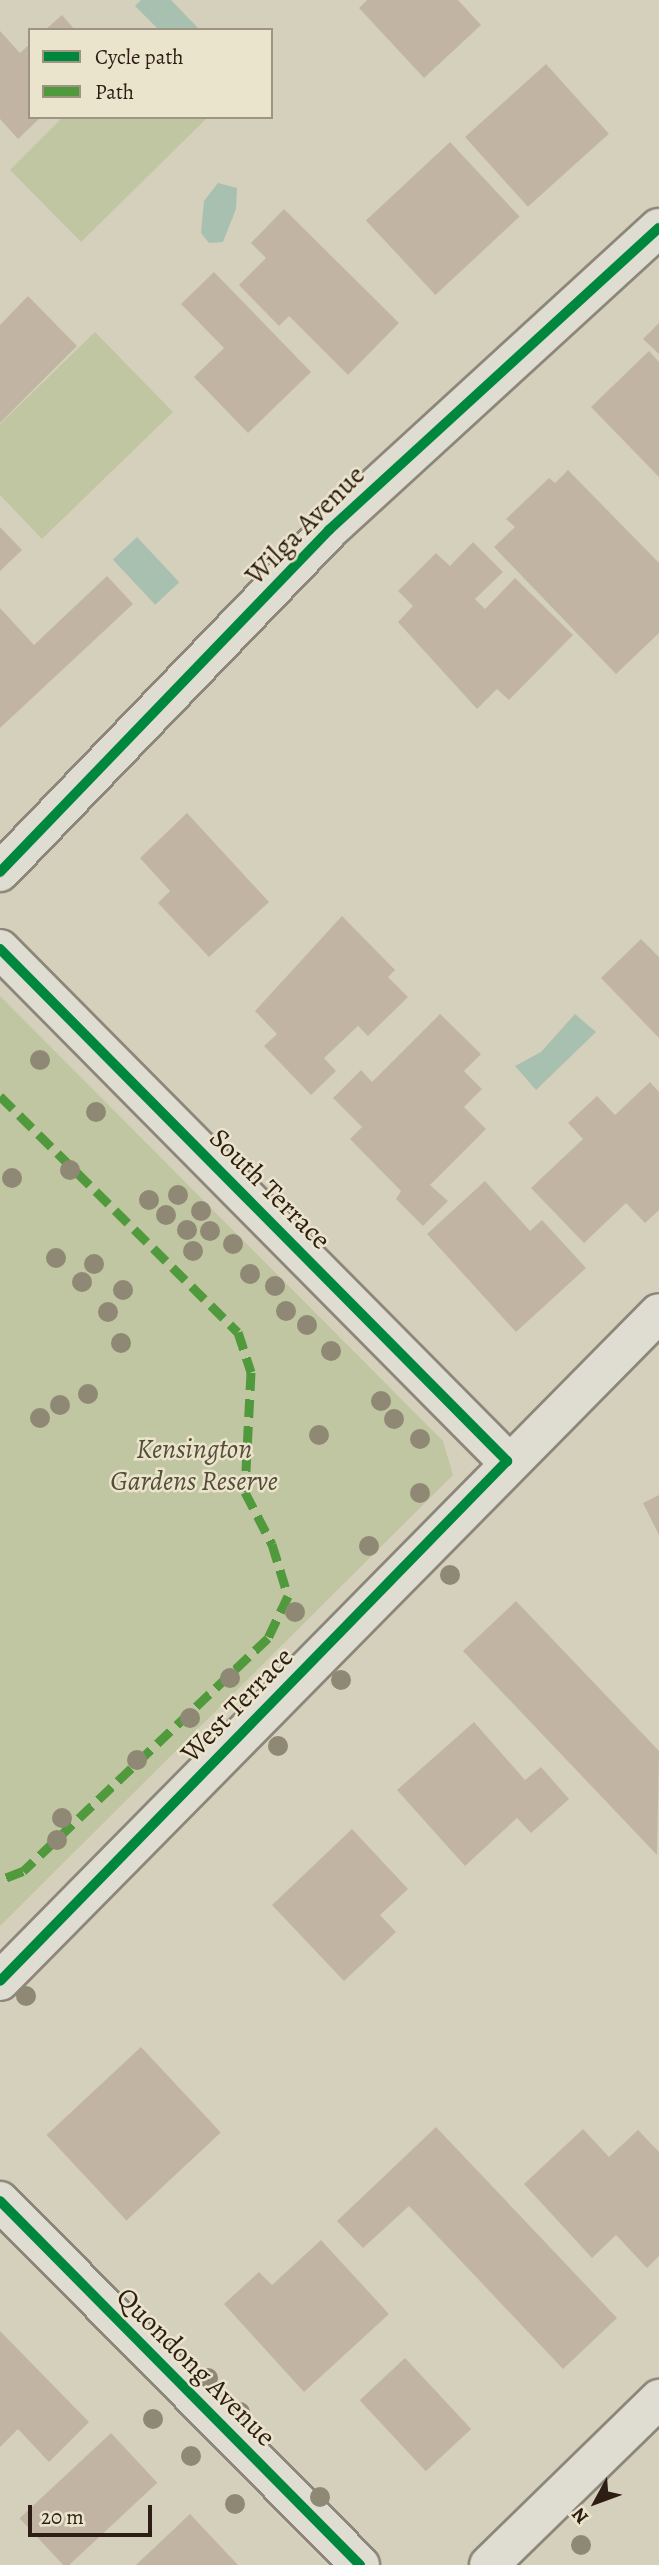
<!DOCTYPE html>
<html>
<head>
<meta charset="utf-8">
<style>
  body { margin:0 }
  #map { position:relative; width:659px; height:2565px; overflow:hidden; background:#d5d0bb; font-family:Alegreya,serif }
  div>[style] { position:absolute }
  .green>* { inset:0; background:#c0c6a2 }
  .water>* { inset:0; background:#a8c0af; transform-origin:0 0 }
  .building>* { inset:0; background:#c1b4a3; transform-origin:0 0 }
  .roads { filter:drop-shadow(2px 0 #8c877a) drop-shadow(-2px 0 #8c877a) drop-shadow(0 2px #8c877a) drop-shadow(0 -2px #8c877a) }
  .minor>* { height:38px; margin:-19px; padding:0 19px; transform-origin:19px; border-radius:19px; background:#dfdcd2 }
  .quiet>* { height:9px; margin-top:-4.5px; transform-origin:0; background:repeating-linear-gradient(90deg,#509a3d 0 18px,transparent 0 27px) }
  .cycleway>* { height:10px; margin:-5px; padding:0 5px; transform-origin:5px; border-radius:5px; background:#00873e }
  .trees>* { width:20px; height:20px; margin:-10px; border-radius:50%; background:#8f8874 }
  span { translate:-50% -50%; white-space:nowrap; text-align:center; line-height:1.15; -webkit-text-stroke:5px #ebe4cc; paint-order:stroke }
  .street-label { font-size:28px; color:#2e1d14 }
  .park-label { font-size:28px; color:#554d39; font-style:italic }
  .legend { position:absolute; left:28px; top:28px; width:245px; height:91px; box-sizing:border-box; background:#ebe4cc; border:2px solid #9f9482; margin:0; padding:9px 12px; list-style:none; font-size:21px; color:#2e1d14 }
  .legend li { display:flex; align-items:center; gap:14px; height:35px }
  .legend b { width:35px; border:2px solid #9f9482 }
  .north { position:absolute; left:561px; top:2467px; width:70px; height:70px; -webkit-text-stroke:5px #ebe4cc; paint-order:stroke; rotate:229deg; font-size:19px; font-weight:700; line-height:28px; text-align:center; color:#2e1d14 }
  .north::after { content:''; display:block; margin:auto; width:24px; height:32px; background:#2e1d14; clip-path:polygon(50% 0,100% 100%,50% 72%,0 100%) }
  .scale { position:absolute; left:28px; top:2505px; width:124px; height:32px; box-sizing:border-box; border:4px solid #2e1d14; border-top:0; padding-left:9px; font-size:21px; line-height:24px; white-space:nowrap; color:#2e1d14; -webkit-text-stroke:5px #ebe4cc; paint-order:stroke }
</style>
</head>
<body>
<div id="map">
  <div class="green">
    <i style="clip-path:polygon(63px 117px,208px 117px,81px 242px,10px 170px)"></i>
    <i style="clip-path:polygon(95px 332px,173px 412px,42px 539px,0 495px,0 424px)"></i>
    <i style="clip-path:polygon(0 996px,443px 1441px,453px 1475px,0 1926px)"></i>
  </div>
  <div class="water">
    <i style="clip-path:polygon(141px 0,171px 0,200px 30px,159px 30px,135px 6px)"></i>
    <i style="clip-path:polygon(218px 183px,237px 188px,236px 209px,223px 242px,209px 243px,201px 233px,204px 201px)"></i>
    <i style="left:137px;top:537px;width:62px;height:33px;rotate:47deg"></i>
    <i style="clip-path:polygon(575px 1014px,596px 1032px,536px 1090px,515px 1066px,541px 1052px)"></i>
  </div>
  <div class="building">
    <i style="clip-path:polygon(367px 0,458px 0,481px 25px,424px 78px,359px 8px)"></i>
    <i style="clip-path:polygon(62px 15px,75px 30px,45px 30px)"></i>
    <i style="clip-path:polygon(0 31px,20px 53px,30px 44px,30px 117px,41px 117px,18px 139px,0 119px)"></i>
    <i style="left:546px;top:64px;width:94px;height:109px;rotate:48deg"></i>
    <i style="left:450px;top:142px;width:102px;height:115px;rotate:47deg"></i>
    <i style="clip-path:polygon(284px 209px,399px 323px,348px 375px,289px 316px,279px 326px,239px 285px,266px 258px,251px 243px)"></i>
    <i style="clip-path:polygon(214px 272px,311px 372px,248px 433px,194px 377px,224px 348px,181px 304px)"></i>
    <i style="clip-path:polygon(28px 296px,77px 346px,0 423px,0 325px)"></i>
    <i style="clip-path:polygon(659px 323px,659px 354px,643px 339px)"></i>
    <i style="clip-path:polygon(649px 351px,659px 362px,659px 477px,591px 407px)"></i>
    <i style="clip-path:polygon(568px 470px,659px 563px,659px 633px,616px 674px,494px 547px,515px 527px,506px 519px,549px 478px,555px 483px)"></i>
    <i style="clip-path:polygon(0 527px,22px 550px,0 571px)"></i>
    <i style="clip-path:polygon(473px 542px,503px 572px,475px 599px,485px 609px,515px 578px,573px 635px,509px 700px,497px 689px,477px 709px,398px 622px,413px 606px,398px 591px,436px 553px,450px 566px)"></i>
    <i style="clip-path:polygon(107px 576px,133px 604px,0 728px,0 608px,34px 645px)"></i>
    <i style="clip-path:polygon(187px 813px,269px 902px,209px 957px,158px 903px,170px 891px,140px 858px)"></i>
    <i style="clip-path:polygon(342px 916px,395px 970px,388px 977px,408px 997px,368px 1036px,358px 1026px,324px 1058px,336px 1071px,311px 1095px,264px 1046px,277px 1034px,255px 1011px)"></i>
    <i style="clip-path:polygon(641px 939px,659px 957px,659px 1038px,601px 978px)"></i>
    <i style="clip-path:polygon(440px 1014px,481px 1054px,464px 1071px,482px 1089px,464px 1107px,486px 1129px,430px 1185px,448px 1201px,423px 1226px,396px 1199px,401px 1191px,350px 1139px,362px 1127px,333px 1098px,361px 1070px,372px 1082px)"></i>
    <i style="clip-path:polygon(650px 1082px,659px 1092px,659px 1210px,645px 1223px,626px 1203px,584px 1243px,531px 1188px,583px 1139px,568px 1123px,597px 1096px,615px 1115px)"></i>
    <i style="clip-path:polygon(485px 1181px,530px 1231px,542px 1220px,586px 1268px,516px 1332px,427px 1234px)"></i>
    <i style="clip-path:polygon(659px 1495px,659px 1535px,643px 1503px)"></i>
    <i style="clip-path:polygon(516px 1601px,659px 1751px,657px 1855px,463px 1651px)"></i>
    <i style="clip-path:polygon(474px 1722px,525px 1780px,541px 1767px,569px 1799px,531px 1833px,517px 1818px,465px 1866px,397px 1790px)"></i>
    <i style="clip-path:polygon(352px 1829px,408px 1889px,380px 1915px,396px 1932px,344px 1981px,272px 1905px)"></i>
    <i style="left:141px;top:2047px;width:117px;height:129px;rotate:47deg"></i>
    <i style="clip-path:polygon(436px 2127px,617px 2318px,563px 2369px,409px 2206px,363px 2248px,337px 2221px)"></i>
    <i style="clip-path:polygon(583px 2129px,609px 2157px,638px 2130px,659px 2152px,659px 2256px,647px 2268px,616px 2235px,592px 2258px,524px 2184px)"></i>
    <i style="clip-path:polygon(321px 2240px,389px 2314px,304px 2392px,224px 2304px,259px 2272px,272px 2285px)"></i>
    <i style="clip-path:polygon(0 2331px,89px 2422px,49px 2462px,18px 2429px,0 2447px)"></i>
    <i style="left:405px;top:2358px;width:97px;height:62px;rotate:47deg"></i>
    <i style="left:111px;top:2433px;width:68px;height:125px;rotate:47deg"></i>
    <i style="clip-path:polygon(190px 2514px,238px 2565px,136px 2565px)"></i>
  </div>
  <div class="roads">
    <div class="minor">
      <i style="left:0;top:872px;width:475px;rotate:-46.1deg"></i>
      <i style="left:329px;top:530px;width:447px;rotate:-42.5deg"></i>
      <i style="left:0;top:949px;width:721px;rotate:45.28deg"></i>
      <i style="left:0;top:1981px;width:938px;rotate:-45.39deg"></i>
      <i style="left:0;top:2201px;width:512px;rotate:45.32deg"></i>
      <i style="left:489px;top:2565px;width:238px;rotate:-44.3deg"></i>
    </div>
  </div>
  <div class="quiet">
    <i style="left:0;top:1096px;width:335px;rotate:44.8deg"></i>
    <i style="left:238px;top:1332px;width:42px;rotate:72deg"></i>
    <i style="left:251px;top:1372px;width:120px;rotate:92.9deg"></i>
    <i style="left:245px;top:1492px;width:59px;rotate:62.6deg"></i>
    <i style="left:272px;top:1544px;width:54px;rotate:72.9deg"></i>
    <i style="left:288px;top:1596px;width:47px;rotate:115.5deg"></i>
    <i style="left:268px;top:1638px;width:338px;rotate:136.4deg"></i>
    <i style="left:23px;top:1871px;width:25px;rotate:159deg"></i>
  </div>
  <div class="cycleway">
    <i style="left:0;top:872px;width:475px;rotate:-46.1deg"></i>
    <i style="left:329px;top:530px;width:447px;rotate:-42.5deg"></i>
    <i style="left:0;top:949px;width:721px;rotate:45.28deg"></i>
    <i style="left:507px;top:1461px;width:726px;rotate:134.27deg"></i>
    <i style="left:0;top:2201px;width:512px;rotate:45.32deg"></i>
  </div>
  <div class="trees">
    <i style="left:40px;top:1060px"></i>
    <i style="left:96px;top:1112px"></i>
    <i style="left:70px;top:1170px"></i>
    <i style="left:12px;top:1178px"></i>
    <i style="left:178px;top:1195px"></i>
    <i style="left:149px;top:1200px"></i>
    <i style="left:201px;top:1211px"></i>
    <i style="left:166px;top:1215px"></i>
    <i style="left:187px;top:1230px"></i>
    <i style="left:210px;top:1231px"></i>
    <i style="left:233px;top:1244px"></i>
    <i style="left:193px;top:1251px"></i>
    <i style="left:56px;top:1258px"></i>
    <i style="left:94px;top:1264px"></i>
    <i style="left:250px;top:1274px"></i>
    <i style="left:82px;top:1282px"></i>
    <i style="left:275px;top:1286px"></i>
    <i style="left:123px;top:1290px"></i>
    <i style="left:286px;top:1311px"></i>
    <i style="left:108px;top:1312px"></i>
    <i style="left:307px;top:1325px"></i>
    <i style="left:121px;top:1343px"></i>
    <i style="left:331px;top:1351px"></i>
    <i style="left:88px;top:1394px"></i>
    <i style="left:381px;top:1401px"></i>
    <i style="left:60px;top:1405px"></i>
    <i style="left:40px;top:1418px"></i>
    <i style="left:394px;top:1419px"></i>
    <i style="left:319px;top:1435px"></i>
    <i style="left:420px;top:1439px"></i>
    <i style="left:420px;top:1493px"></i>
    <i style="left:369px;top:1546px"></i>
    <i style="left:450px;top:1575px"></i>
    <i style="left:295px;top:1612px"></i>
    <i style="left:230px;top:1678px"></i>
    <i style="left:341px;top:1680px"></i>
    <i style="left:190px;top:1718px"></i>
    <i style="left:278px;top:1746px"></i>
    <i style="left:137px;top:1760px"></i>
    <i style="left:62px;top:1818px"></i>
    <i style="left:57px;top:1840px"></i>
    <i style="left:26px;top:1996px"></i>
    <i style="left:208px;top:2378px"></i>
    <i style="left:240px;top:2412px"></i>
    <i style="left:153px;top:2419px"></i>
    <i style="left:191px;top:2456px"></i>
    <i style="left:320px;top:2497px"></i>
    <i style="left:235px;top:2504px"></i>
    <i style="left:581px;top:2545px"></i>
  </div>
  <div class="street-label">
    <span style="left:305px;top:525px;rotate:-45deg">Wilga Avenue</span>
    <span style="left:270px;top:1189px;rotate:45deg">South Terrace</span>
    <span style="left:237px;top:1705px;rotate:-46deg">West Terrace</span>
    <span style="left:196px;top:2367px;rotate:45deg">Quondong Avenue</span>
  </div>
  <div class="park-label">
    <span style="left:194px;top:1465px">Kensington<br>Gardens Reserve</span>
  </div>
  <ul class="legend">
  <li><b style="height:9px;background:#00873e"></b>Cycle path</li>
  <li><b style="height:9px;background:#509a3d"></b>Path</li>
  </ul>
  <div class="north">N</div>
  <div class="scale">20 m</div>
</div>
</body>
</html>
